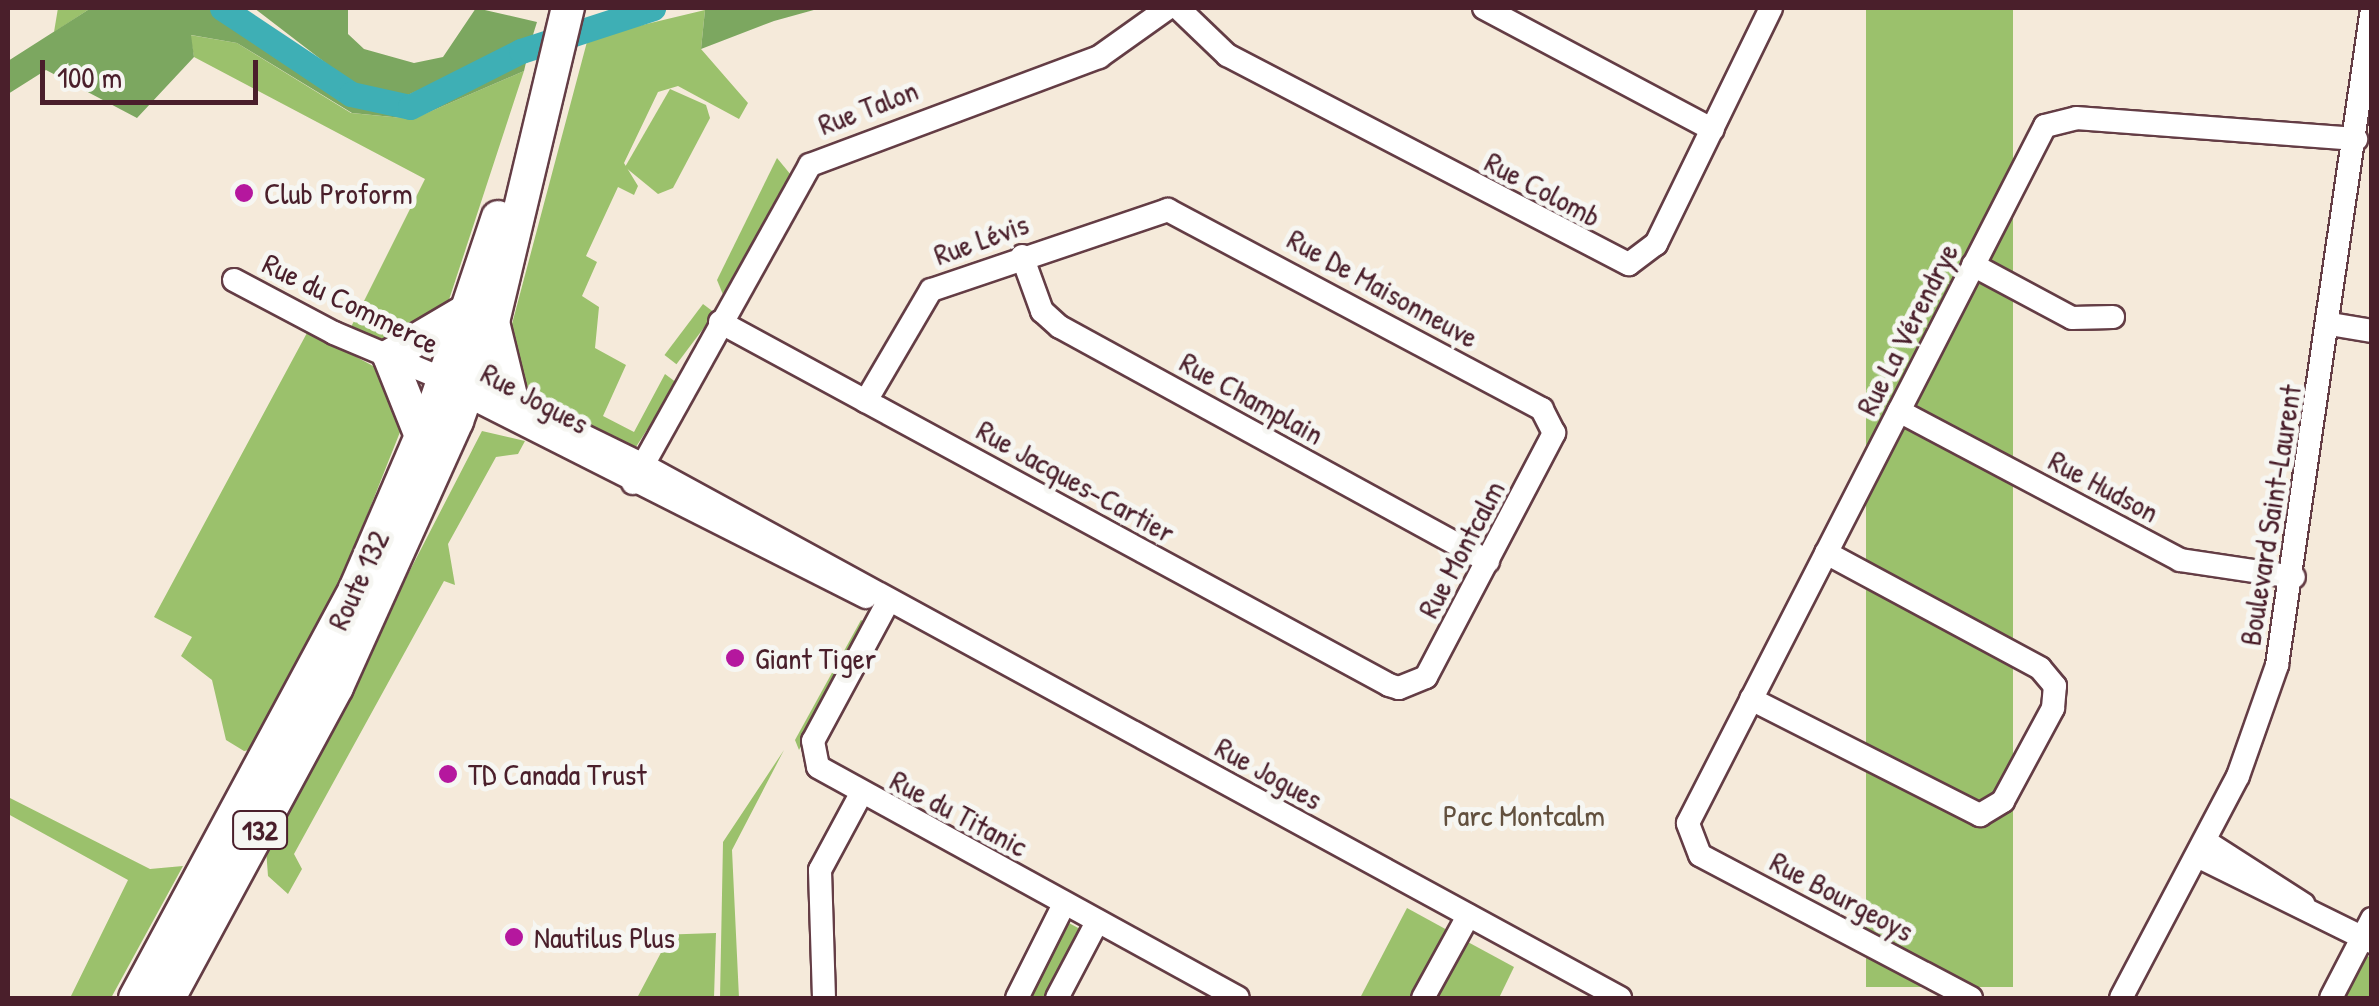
<!DOCTYPE html>
<html>
<head>
<meta charset="utf-8">
<style>
  body { margin:0 }
  #map { position:relative; width:2379px; height:1006px; overflow:hidden; background:#f5eada; font-family:"Patrick Hand",sans-serif }
  div>[style] { position:absolute }
  .green>* { inset:0; background:#9bc16c; transform-origin:0 0 }
  .forest>* { inset:0; background:#7ca760 }
  .river>* { height:25px; margin:-12.5px; padding:0 12.5px; transform-origin:12.5px; border-radius:12.5px; background:#3eafb5 }
  .roads { filter:drop-shadow(2px 0 #643d45) drop-shadow(-2px 0 #643d45) drop-shadow(0 2px #643d45) drop-shadow(0 -2px #643d45) }
  .minor>* { height:22px; margin:-11px; padding:0 11px; transform-origin:11px; border-radius:11px; background:#fff }
  .highway>* { height:32px; margin:-16px; padding:0 16px; transform-origin:16px; border-radius:16px; background:#fff }
  .dots>* { width:28px; height:28px; translate:-50% -50%; box-sizing:border-box; border:5px solid #f6f6f2; border-radius:50% }
  span { translate:-50% -50%; white-space:nowrap; text-align:center; line-height:1.15; -webkit-text-stroke:10px #f6f6f2; paint-order:stroke }
  .shield-label span { padding:2px 8px; background:#f6f6f2; border:2px solid; border-radius:8px; -webkit-text-stroke-width:0 }
  .shield-label { font-size:28px; color:#4a1f2b; font-weight:700 }
  .street-label { font-size:30px; color:#4a1f2b }
  .poi-label { font-size:30px; color:#4a1f2b }
  .left { translate:0 -50%; text-align:left }
  .park-label { font-size:30px; color:#62503e }
  .frame { position:absolute; inset:0; border:10px solid #4a1f2b; pointer-events:none }
  .scale { position:absolute; left:40px; top:60px; width:218px; height:45px; box-sizing:border-box; border:5px solid #4a1f2b; border-top:0; padding-left:12px; font-size:30px; line-height:35px; white-space:nowrap; color:#4a1f2b; -webkit-text-stroke:8px #f6f6f2; paint-order:stroke }
</style>
</head>
<body>
<div id="map">
  <div class="green">
    <i style="clip-path:polygon(58px 8px,91px 8px,54px 32px)"></i>
    <i style="left:1866px;top:8px;width:147px;height:979px"></i>
    <i style="clip-path:polygon(705px 10px,701px 49px,748px 103px,739px 119px,678px 86px,658px 92px,624px 163px,638px 186px,634px 195px,618px 187px,586px 256px,597px 262px,582px 296px,599px 307px,595px 348px,626px 365px,603px 416px,634px 432px,665px 374px,677px 383px,634px 450px,527px 392px,508px 339px,588px 38px)"></i>
    <i style="clip-path:polygon(190px 35px,237px 43px,351px 113px,413px 119px,524px 71px,446px 309px,390px 341px,350px 329px,425px 179px,194px 57px)"></i>
    <i style="clip-path:polygon(670px 89px,706px 105px,710px 118px,673px 188px,658px 194px,625px 167px)"></i>
    <i style="clip-path:polygon(777px 158px,791px 175px,724px 297px,717px 280px)"></i>
    <i style="left:703px;top:304px;width:15px;height:64px;rotate:37deg"></i>
    <i style="clip-path:polygon(308px 331px,388px 374px,404px 422px,339px 586px,255px 749px,244px 751px,226px 740px,212px 680px,181px 656px,192px 637px,154px 617px)"></i>
    <i style="clip-path:polygon(482px 431px,525px 441px,518px 454px,496px 457px,448px 544px,455px 585px,444px 581px,294px 854px,302px 869px,288px 894px,268px 876px,266px 849px)"></i>
    <i style="clip-path:polygon(861px 620px,865px 622px,799px 750px,795px 740px)"></i>
    <i style="clip-path:polygon(784px 750px,732px 850px,739px 998px,720px 998px,723px 842px)"></i>
    <i style="clip-path:polygon(8px 797px,150px 869px,183px 866px,111px 998px,70px 998px,128px 880px,8px 814px)"></i>
    <i style="clip-path:polygon(1407px 908px,1449px 931px,1414px 998px,1360px 998px)"></i>
    <i style="clip-path:polygon(1067px 922px,1082px 930px,1048px 998px,1026px 998px)"></i>
    <i style="clip-path:polygon(716px 933px,714px 998px,637px 998px,664px 947px,657px 935px)"></i>
    <i style="clip-path:polygon(1466px 941px,1514px 967px,1499px 998px,1434px 998px)"></i>
    <i style="clip-path:polygon(2371px 956px,2371px 998px,2340px 998px,2361px 958px)"></i>
  </div>
  <div class="forest">
    <i style="clip-path:polygon(91px 8px,208px 8px,347px 97px,394px 112px,451px 97px,528px 54px,524px 71px,413px 119px,352px 113px,237px 43px,191px 35px,194px 57px,137px 118px,46px 70px,8px 94px,8px 61px)"></i>
    <i style="clip-path:polygon(254px 8px,348px 8px,348px 34px,364px 49px,414px 63px,443px 57px,476px 8px,537px 22px,532px 38px,408px 95px,353px 84px)"></i>
    <i style="clip-path:polygon(821px 8px,774px 21px,701px 49px,705px 10px)"></i>
  </div>
  <div class="river">
    <i style="left:222px;top:8px;width:155px;rotate:33.7deg"></i>
    <i style="left:351px;top:94px;width:60px;rotate:12.4deg"></i>
    <i style="left:410px;top:107px;width:124px;rotate:-26.8deg"></i>
    <i style="left:521px;top:51px;width:139px;rotate:-18deg"></i>
  </div>
  <div class="roads">
    <div class="minor">
      <i style="left:1178px;top:8px;width:68px;rotate:43.8deg"></i>
      <i style="left:1227px;top:55px;width:453px;rotate:27.5deg"></i>
      <i style="left:1629px;top:264px;width:34px;rotate:-37deg"></i>
      <i style="left:1656px;top:244px;width:263px;rotate:-64deg"></i>
      <i style="left:1484px;top:8px;width:259px;rotate:28deg"></i>
      <i style="left:1022px;top:256px;width:59px;rotate:70deg"></i>
      <i style="left:1042px;top:311px;width:24px;rotate:42deg"></i>
      <i style="left:1060px;top:327px;width:488px;rotate:28.7deg"></i>
      <i style="left:1973px;top:265px;width:112px;rotate:28.2deg"></i>
      <i style="left:2072px;top:318px;width:41px;rotate:-1.4deg"></i>
      <i style="left:234px;top:280px;width:113px;rotate:27.9deg"></i>
      <i style="left:334px;top:333px;width:118px;rotate:22.9deg"></i>
      <i style="left:443px;top:379px;width:42px;rotate:11deg"></i>
      <i style="left:484px;top:387px;width:177px;rotate:26.1deg"></i>
      <i style="left:643px;top:465px;width:1113px;rotate:28.61deg"></i>
      <i style="left:720px;top:322px;width:761px;rotate:28.48deg"></i>
      <i style="left:1389px;top:685px;width:10px;rotate:17deg"></i>
      <i style="left:1399px;top:688px;width:29px;rotate:-22deg"></i>
      <i style="left:1426px;top:677px;width:276px;rotate:-62.3deg"></i>
      <i style="left:1554px;top:433px;width:27px;rotate:-117deg"></i>
      <i style="left:1542px;top:409px;width:424px;rotate:-152deg"></i>
      <i style="left:1168px;top:210px;width:250px;rotate:161.3deg"></i>
      <i style="left:931px;top:290px;width:129px;rotate:120.4deg"></i>
      <i style="left:2330px;top:324px;width:43px;rotate:9.5deg"></i>
      <i style="left:458px;top:391px;width:457px;rotate:26.8deg"></i>
      <i style="left:1899px;top:411px;width:318px;rotate:27.9deg"></i>
      <i style="left:2180px;top:560px;width:115px;rotate:8.5deg"></i>
      <i style="left:633px;top:483px;width:364px;rotate:-60.9deg"></i>
      <i style="left:810px;top:165px;width:309px;rotate:-20.5deg"></i>
      <i style="left:1099px;top:57px;width:85px;rotate:-35.4deg"></i>
      <i style="left:889px;top:600px;width:160px;rotate:118.3deg"></i>
      <i style="left:813px;top:741px;width:26px;rotate:79deg"></i>
      <i style="left:818px;top:767px;width:479px;rotate:28.8deg"></i>
      <i style="left:1751px;top:699px;width:257px;rotate:26.9deg"></i>
      <i style="left:1980px;top:815px;width:27px;rotate:-31deg"></i>
      <i style="left:2003px;top:801px;width:106px;rotate:-61.7deg"></i>
      <i style="left:2053px;top:708px;width:22px;rotate:-85deg"></i>
      <i style="left:2055px;top:686px;width:23px;rotate:-130deg"></i>
      <i style="left:2040px;top:668px;width:243px;rotate:-151.7deg"></i>
      <i style="left:2205px;top:841px;width:117px;rotate:32.7deg"></i>
      <i style="left:2197px;top:856px;width:195px;rotate:26.2deg"></i>
      <i style="left:824px;top:998px;width:128px;rotate:-91.8deg"></i>
      <i style="left:820px;top:870px;width:86px;rotate:-61.7deg"></i>
      <i style="left:1017px;top:998px;width:105px;rotate:-63.4deg"></i>
      <i style="left:1057px;top:998px;width:86px;rotate:-62.2deg"></i>
      <i style="left:1423px;top:998px;width:94px;rotate:-61.2deg"></i>
      <i style="left:1971px;top:998px;width:306px;rotate:-152.2deg"></i>
      <i style="left:1700px;top:855px;width:34px;rotate:-111deg"></i>
      <i style="left:1688px;top:823px;width:783px;rotate:-62.88deg"></i>
      <i style="left:2045px;top:126px;width:32px;rotate:-14deg"></i>
      <i style="left:2076px;top:118px;width:281px;rotate:4.3deg"></i>
      <i style="left:2121px;top:998px;width:251px;rotate:-62.2deg"></i>
      <i style="left:2238px;top:776px;width:118px;rotate:-70.6deg"></i>
      <i style="left:2277px;top:665px;width:663px;rotate:-81.76deg"></i>
      <i style="left:2331px;top:998px;width:89px;rotate:-62.6deg"></i>
    </div>
    <div class="highway">
      <i style="left:493px;top:322px;width:80px;rotate:76.3deg"></i>
      <i style="left:421px;top:436px;width:86px;rotate:-111.8deg"></i>
      <i style="left:389px;top:356px;width:91px;rotate:-30.5deg"></i>
      <i style="left:135px;top:998px;width:467px;rotate:-61.7deg"></i>
      <i style="left:356px;top:587px;width:202px;rotate:-66.7deg"></i>
      <i style="left:436px;top:401px;width:194px;rotate:-71.4deg"></i>
      <i style="left:169px;top:998px;width:353px;rotate:-61.6deg"></i>
      <i style="left:337px;top:687px;width:292px;rotate:-65.7deg"></i>
      <i style="left:457px;top:421px;width:105px;rotate:-70deg"></i>
      <i style="left:493px;top:322px;width:323px;rotate:-76.6deg"></i>
    </div>
  </div>
  <div class="dots">
    <i style="left:244px;top:193px;background:#b5179e"></i>
    <i style="left:735px;top:658px;background:#b5179e"></i>
    <i style="left:448px;top:774px;background:#b5179e"></i>
    <i style="left:514px;top:937px;background:#b5179e"></i>
  </div>
  <div class="shield-label">
    <span style="left:260px;top:830px">132</span>
  </div>
  <div class="street-label">
    <span style="left:868px;top:107px;rotate:-21deg">Rue Talon</span>
    <span style="left:1543px;top:189px;rotate:28deg">Rue Colomb</span>
    <span style="left:981px;top:239px;rotate:-20deg">Rue Lévis</span>
    <span style="left:1383px;top:288px;rotate:29deg">Rue De Maisonneuve</span>
    <span style="left:351px;top:303px;rotate:26deg">Rue du Commerce</span>
    <span style="left:1907px;top:329px;rotate:-63deg">Rue La Vérendrye</span>
    <span style="left:535px;top:398px;rotate:28deg">Rue Jogues</span>
    <span style="left:1252px;top:398px;rotate:29deg">Rue Champlain</span>
    <span style="left:1076px;top:481px;rotate:29deg">Rue Jacques-Cartier</span>
    <span style="left:2104px;top:486px;rotate:28deg">Rue Hudson</span>
    <span style="left:2270px;top:515px;rotate:-81deg">Boulevard Saint-Laurent</span>
    <span style="left:1461px;top:549px;rotate:-62deg">Rue Montcalm</span>
    <span style="left:358px;top:580px;rotate:-65deg">Route 132</span>
    <span style="left:1269px;top:773px;rotate:29deg">Rue Jogues</span>
    <span style="left:959px;top:813px;rotate:28deg">Rue du Titanic</span>
    <span style="left:1842px;top:896px;rotate:28deg">Rue Bourgeoys</span>
  </div>
  <div class="poi-label">
    <span class="left" style="left:264px;top:193px">Club Proform</span>
    <span class="left" style="left:755px;top:658px">Giant Tiger</span>
    <span class="left" style="left:468px;top:774px">TD Canada Trust</span>
    <span class="left" style="left:534px;top:937px">Nautilus Plus</span>
  </div>
  <div class="park-label">
    <span style="left:1524px;top:815px">Parc Montcalm</span>
  </div>
  <div class="frame"></div>
  <div class="scale">100 m</div>
</div>
</body>
</html>
